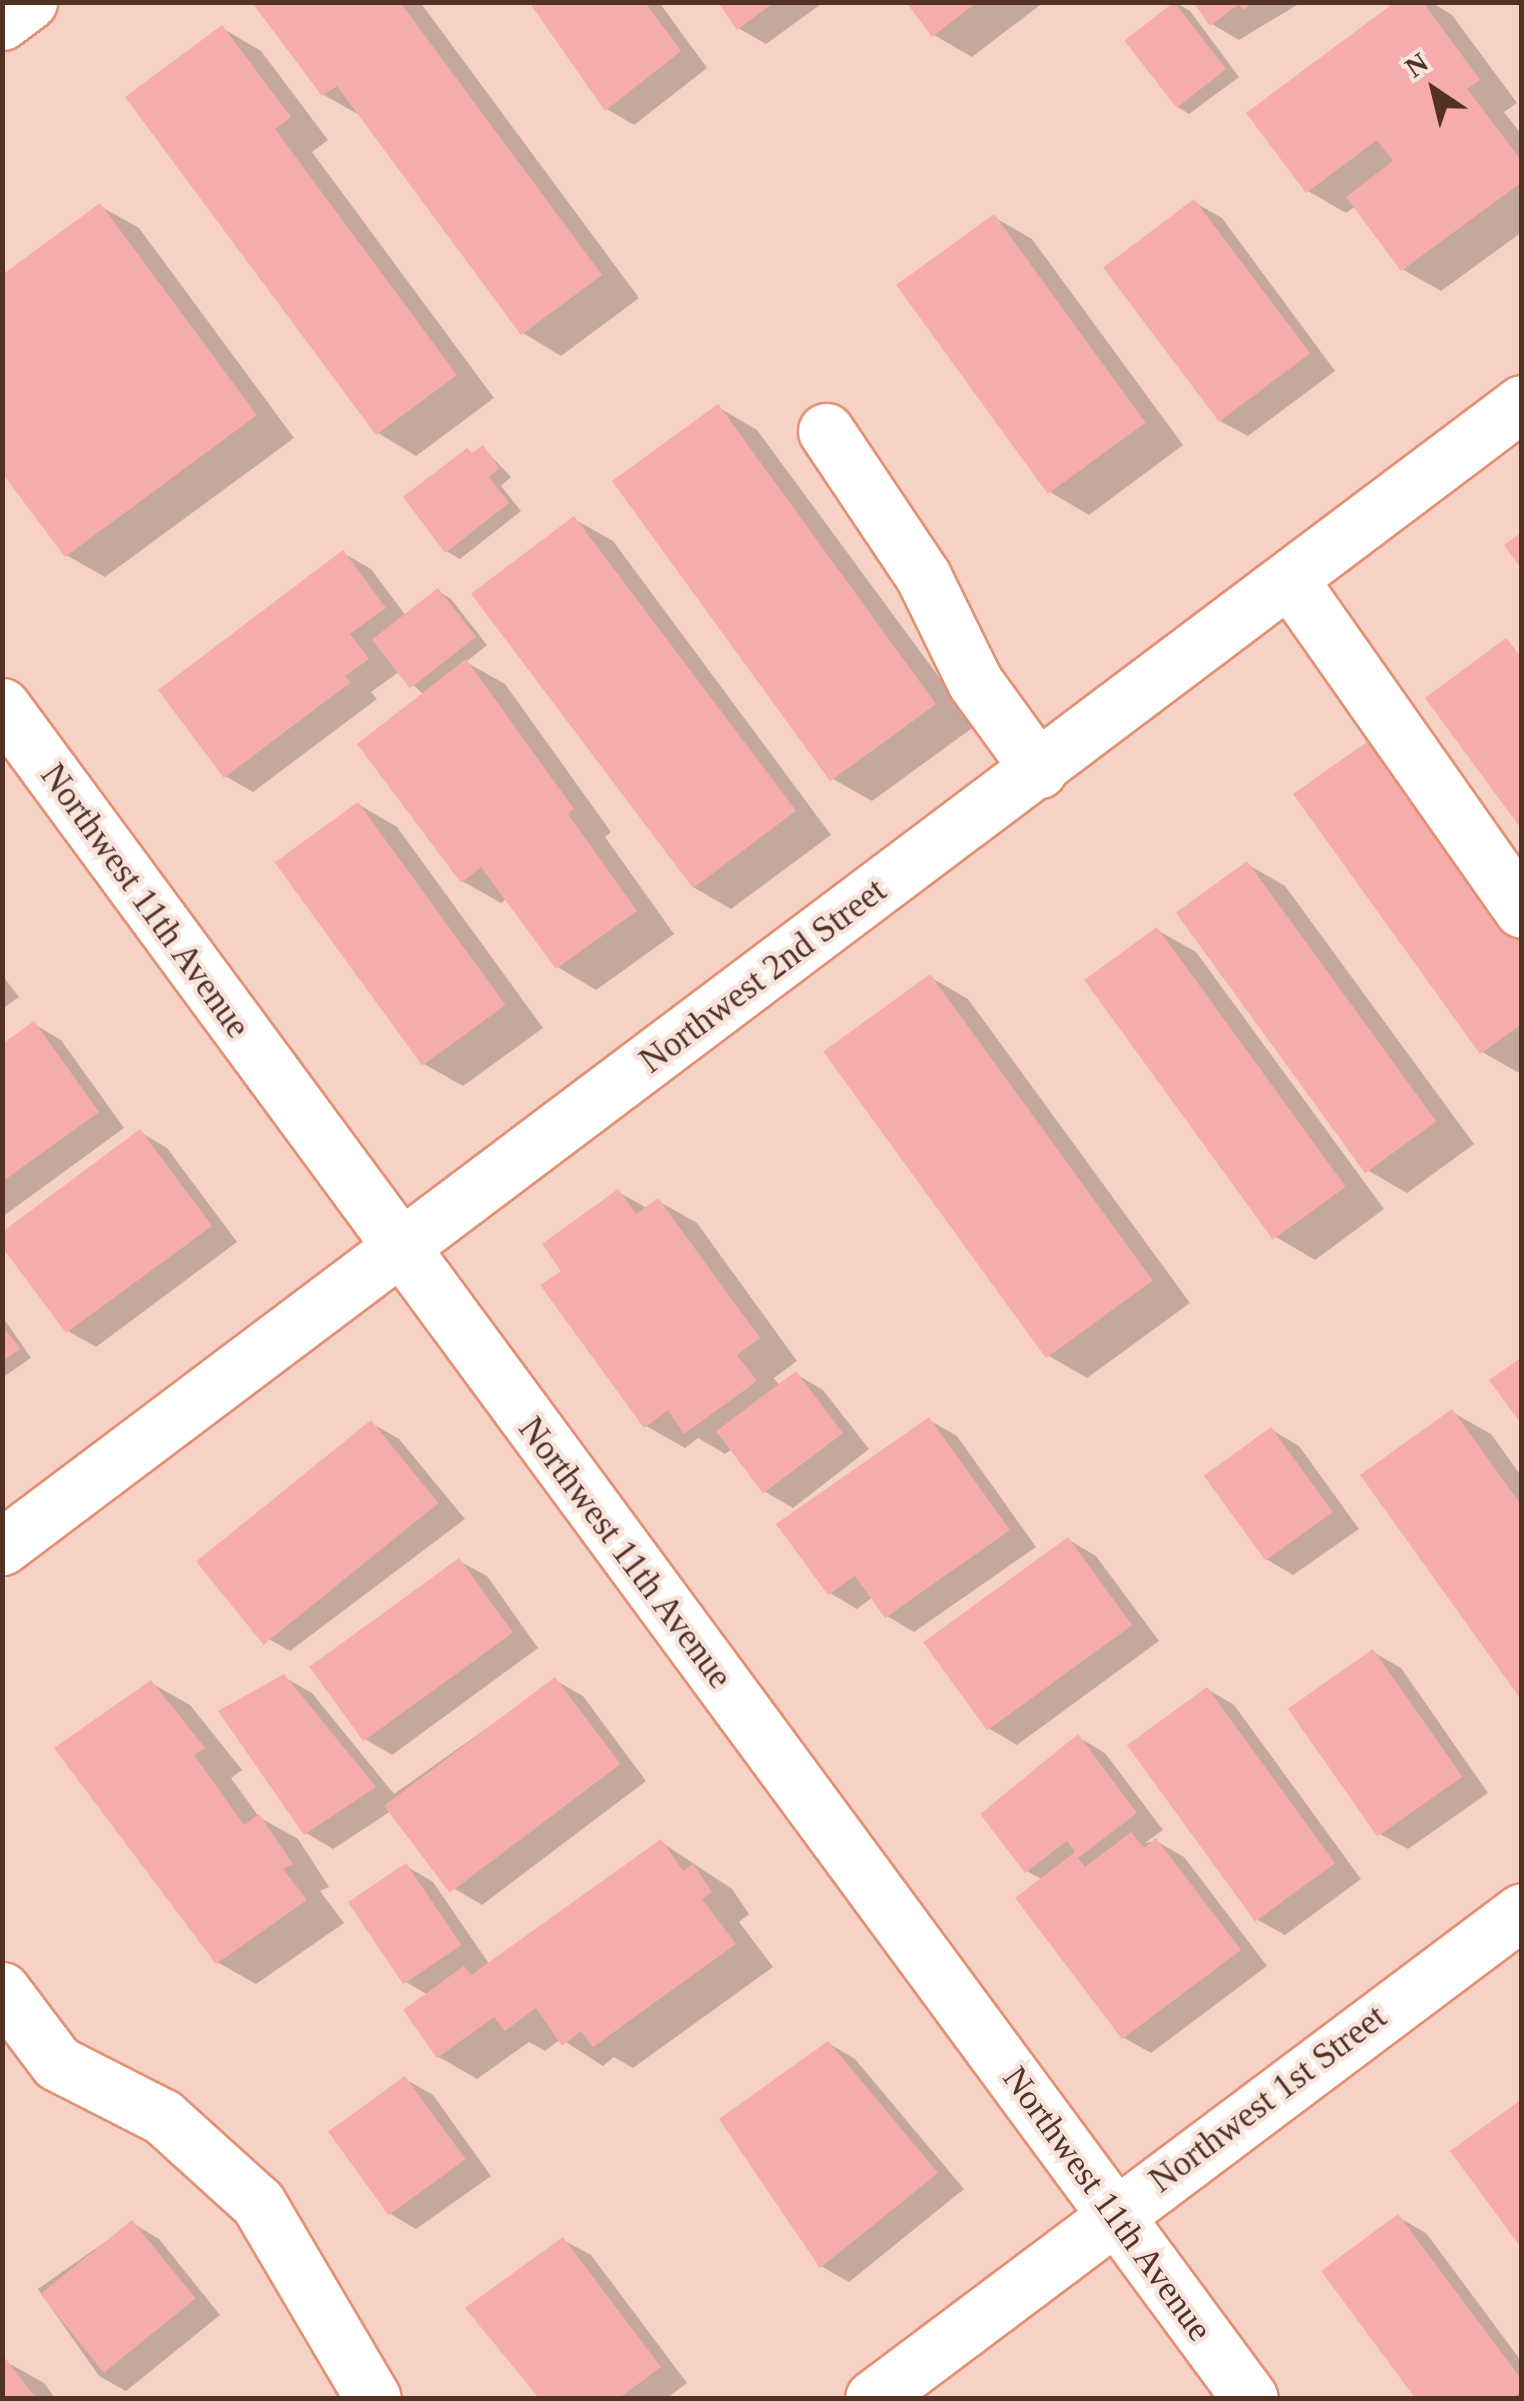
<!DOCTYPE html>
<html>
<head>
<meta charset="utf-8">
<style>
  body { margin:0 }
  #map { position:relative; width:1524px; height:2401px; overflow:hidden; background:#f6d2c6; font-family:Georgia,serif }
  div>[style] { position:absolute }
  .shadow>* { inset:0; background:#0003 }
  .building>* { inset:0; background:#f6acab; transform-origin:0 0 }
  .roads { filter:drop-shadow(2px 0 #e39073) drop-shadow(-2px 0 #e39073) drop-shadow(0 2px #e39073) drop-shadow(0 -2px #e39073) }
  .minor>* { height:55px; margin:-27.5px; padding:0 27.5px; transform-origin:27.5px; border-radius:27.5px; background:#fff }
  span { translate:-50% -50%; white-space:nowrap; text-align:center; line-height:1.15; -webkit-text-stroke:9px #f6e4dd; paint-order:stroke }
  .street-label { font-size:35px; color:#543125 }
  .frame { position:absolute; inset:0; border:5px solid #543125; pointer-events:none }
  .north { position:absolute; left:1384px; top:40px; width:100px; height:100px; -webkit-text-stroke:8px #f6e4dd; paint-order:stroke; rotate:325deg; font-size:28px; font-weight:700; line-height:40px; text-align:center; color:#543125 }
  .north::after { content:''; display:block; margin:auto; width:35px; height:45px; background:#543125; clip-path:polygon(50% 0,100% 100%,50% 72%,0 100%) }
</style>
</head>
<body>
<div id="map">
  <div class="shadow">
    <i style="clip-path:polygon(420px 2px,639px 298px,561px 356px,523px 333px,363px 117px,324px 95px,256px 4px)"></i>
    <i style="clip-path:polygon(532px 2px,659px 2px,707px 68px,634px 125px,607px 109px)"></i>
    <i style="clip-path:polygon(721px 2px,824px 2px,766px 44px,738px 28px)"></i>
    <i style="clip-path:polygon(909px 2px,1044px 2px,972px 57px,934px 35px)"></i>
    <i style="clip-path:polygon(1196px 2px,1302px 2px,1239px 40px,1212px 24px)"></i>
    <i style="clip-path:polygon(1399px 2px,1431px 2px,1452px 15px,1517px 103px,1504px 112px,1522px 135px,1522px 232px,1441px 291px,1402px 269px,1356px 206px,1346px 213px,1308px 191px)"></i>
    <i style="clip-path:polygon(1177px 3px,1190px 11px,1239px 77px,1189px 114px,1176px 106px,1127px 40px)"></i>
    <i style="clip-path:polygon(222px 28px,261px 51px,328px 140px,312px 152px,494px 398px,416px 456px,378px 433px)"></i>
    <i style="clip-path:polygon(1194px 202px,1222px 218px,1335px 371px,1248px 436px,1220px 421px)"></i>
    <i style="clip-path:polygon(100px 206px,139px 228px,294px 438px,105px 577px,66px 555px)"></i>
    <i style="clip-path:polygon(994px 217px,1032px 239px,1183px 445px,1089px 515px,1050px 492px)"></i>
    <i style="clip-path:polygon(718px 407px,757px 430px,975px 726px,872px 801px,833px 779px)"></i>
    <i style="clip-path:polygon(483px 448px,511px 477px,501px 486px,521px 511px,460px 559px,446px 551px,473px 455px)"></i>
    <i style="clip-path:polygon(574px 519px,613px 541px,831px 835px,731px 909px,693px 887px)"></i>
    <i style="clip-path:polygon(343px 553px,371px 569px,406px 616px,438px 591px,451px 599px,487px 645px,466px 662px,505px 684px,611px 832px,605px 837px,674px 934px,596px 990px,558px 967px,507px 898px,501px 903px,462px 881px,424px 695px,399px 672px,371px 692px,377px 699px,253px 792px,225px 776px)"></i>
    <i style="clip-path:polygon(358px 804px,397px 827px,543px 1028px,463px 1086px,424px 1064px)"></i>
    <i style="clip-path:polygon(1247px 864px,1285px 886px,1474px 1144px,1407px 1193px,1369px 1171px)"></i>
    <i style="clip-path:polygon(1522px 904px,1522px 1074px,1521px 1074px,1482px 1052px)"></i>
    <i style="clip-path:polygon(1157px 930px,1196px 952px,1384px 1209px,1315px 1260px,1276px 1237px)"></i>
    <i style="clip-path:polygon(2px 975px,19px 997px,2px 1009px)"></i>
    <i style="clip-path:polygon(930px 977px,968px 999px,1190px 1303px,1087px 1378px,1049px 1356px)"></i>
    <i style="clip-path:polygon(34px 1024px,61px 1040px,124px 1128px,2px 1217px,2px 1047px)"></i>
    <i style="clip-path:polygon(140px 1132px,167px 1148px,237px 1242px,96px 1347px,68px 1331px,2px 1243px)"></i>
    <i style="clip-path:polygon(618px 1192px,647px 1208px,658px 1201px,697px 1223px,797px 1361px,774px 1378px,780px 1386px,796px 1374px,823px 1390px,869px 1449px,793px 1508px,766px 1492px,732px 1449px,725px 1454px,698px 1438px,685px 1448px,646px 1426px,564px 1271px)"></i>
    <i style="clip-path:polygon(2px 1316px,31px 1358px,2px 1378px)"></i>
    <i style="clip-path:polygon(1452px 1412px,1491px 1434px,1522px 1477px,1522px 1697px)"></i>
    <i style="clip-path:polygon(929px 1420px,957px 1436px,1036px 1547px,914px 1632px,887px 1616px,873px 1597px,857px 1609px,830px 1593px)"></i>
    <i style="clip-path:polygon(371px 1423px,399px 1439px,465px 1519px,290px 1651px,262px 1635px)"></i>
    <i style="clip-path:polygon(1272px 1430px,1299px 1446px,1359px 1529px,1293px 1575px,1266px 1559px)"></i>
    <i style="clip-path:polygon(1069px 1540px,1096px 1556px,1159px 1641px,1017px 1745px,990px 1729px)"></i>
    <i style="clip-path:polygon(459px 1561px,487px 1576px,538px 1648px,392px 1755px,365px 1739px)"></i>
    <i style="clip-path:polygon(1373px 1652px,1401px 1668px,1488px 1793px,1408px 1849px,1380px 1834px)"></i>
    <i style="clip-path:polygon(284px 1677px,312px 1693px,394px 1794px,555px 1680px,583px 1696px,646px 1781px,482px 1905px,455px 1889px,391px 1811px,333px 1849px,306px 1833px)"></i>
    <i style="clip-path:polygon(151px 1683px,190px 1705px,242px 1770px,231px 1778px,259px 1817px,298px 1839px,329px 1887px,320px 1891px,344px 1923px,256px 1984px,217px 1962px)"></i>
    <i style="clip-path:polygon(1207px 1689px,1234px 1705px,1361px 1879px,1285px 1935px,1258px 1920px)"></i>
    <i style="clip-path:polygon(1078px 1737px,1105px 1753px,1163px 1830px,1145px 1843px,1156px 1841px,1184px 1857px,1267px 1966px,1151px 2053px,1124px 2038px,1019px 1899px,1043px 1880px,1027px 1871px)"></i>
    <i style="clip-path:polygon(661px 1842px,732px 1889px,749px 1914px,739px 1922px,773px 1967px,633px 2068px,614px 2057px,603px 2066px,561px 2039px,545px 2051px,529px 2042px,477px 2079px,439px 2057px,428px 1995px,406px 1982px,406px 1866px,433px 1882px,490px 1965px)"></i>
    <i style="clip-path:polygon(828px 2043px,855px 2059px,964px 2189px,849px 2282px,821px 2266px)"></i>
    <i style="clip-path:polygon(405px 2079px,433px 2095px,491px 2176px,416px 2229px,389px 2213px)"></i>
    <i style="clip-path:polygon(1398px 2217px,1426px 2233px,1522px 2362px,1522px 2398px,1418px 2398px,1324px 2272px)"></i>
    <i style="clip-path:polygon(132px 2223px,159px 2239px,220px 2315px,126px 2391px,99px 2376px,38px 2289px)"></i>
    <i style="clip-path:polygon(563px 2240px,591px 2255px,687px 2383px,667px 2398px,542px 2398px,469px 2309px)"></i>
    <i style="clip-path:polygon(5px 2361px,44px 2383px,55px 2398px,2px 2398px)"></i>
  </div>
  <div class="building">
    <i style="clip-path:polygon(400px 2px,602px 275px,521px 335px,337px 86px,322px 96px,253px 4px)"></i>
    <i style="clip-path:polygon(529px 2px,645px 2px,681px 51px,605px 111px)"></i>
    <i style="clip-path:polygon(718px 2px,775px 2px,737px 30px)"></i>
    <i style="clip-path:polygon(906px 2px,977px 2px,932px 37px)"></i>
    <i style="left:1174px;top:2px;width:85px;height:63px;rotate:52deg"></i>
    <i style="clip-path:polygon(1193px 2px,1254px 2px,1243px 10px,1239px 4px,1210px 26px)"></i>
    <i style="clip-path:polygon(1395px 2px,1423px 2px,1480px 80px,1467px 89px,1522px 161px,1522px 182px,1401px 271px,1346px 197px,1393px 161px,1377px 140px,1306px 193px,1246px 113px)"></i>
    <i style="clip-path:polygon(222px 25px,291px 117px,275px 129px,457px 375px,376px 435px,125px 97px)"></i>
    <i style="left:1194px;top:199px;width:193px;height:114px;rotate:53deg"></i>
    <i style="clip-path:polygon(100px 203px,257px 415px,65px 557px,2px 473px,2px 275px)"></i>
    <i style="left:994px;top:214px;width:258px;height:121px;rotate:54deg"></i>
    <i style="left:718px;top:404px;width:371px;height:131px;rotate:54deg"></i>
    <i style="clip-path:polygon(483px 445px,499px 468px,489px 477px,509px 503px,445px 553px,403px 497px,467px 448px,472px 453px)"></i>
    <i style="left:574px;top:516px;width:369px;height:129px;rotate:53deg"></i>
    <i style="clip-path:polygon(1522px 532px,1522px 570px,1504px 545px)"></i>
    <i style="clip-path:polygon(343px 550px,386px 608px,350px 634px,369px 659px,345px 676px,351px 682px,224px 778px,158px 690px)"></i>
    <i style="left:438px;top:588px;width:62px;height:84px;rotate:52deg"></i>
    <i style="clip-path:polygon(1506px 638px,1522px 658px,1522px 830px,1425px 698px)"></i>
    <i style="clip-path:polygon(466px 659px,574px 809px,568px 814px,637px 911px,556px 969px,481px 867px,461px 883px,357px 744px)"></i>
    <i style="clip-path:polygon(1378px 734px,1522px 932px,1522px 1024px,1480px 1054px,1293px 794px)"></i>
    <i style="left:358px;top:802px;width:251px;height:103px;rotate:54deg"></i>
    <i style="left:1247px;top:861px;width:322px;height:88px;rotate:54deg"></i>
    <i style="left:1157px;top:927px;width:321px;height:90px;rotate:54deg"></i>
    <i style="left:930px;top:974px;width:379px;height:132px;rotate:54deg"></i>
    <i style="clip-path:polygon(34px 1021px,99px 1112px,2px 1182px,2px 1044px)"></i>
    <i style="clip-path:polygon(140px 1129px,212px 1226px,66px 1333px,2px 1247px,2px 1232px)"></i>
    <i style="clip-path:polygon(618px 1189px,636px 1214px,658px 1198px,760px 1338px,737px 1355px,757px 1381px,684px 1434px,668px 1410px,644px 1428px,540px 1285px,561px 1271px,542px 1244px)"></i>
    <i style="clip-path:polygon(2px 1325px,20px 1349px,2px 1361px)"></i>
    <i style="clip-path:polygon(1522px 1357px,1522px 1425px,1489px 1380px)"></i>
    <i style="left:796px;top:1371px;width:78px;height:100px;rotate:53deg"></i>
    <i style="clip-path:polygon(1452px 1409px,1522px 1506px,1522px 1701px,1360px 1475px)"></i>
    <i style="clip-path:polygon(929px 1417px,1010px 1530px,885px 1618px,855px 1576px,828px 1595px,776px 1524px)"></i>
    <i style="left:371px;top:1420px;width:107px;height:225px;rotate:51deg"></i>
    <i style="left:1271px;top:1427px;width:105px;height:83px;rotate:54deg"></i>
    <i style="left:1068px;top:1537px;width:109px;height:179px;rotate:54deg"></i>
    <i style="left:459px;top:1558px;width:92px;height:185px;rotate:54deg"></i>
    <i style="left:1373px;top:1649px;width:156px;height:104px;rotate:55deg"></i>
    <i style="clip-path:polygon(284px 1674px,376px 1787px,304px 1835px,218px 1711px)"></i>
    <i style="left:555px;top:1677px;width:109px;height:214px;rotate:53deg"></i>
    <i style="clip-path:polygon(151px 1680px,205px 1748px,194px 1755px,244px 1825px,259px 1814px,293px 1864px,283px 1869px,307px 1900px,216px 1964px,54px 1748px)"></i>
    <i style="left:1207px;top:1687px;width:218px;height:99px;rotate:54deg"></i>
    <i style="clip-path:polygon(1078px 1734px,1137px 1813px,1078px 1858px,1085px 1867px,1131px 1832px,1144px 1848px,1156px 1838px,1241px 1950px,1122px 2039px,1015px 1898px,1075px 1852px,1067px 1841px,1025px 1873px,980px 1814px)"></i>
    <i style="clip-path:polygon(661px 1839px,683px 1871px,693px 1864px,712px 1892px,702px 1899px,736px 1944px,593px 2047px,581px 2031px,562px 2046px,536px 2008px,505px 2031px,494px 2017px,437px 2058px,403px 2010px,464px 1966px,471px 1975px)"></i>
    <i style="left:406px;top:1863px;width:99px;height:70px;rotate:56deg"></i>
    <i style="clip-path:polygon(828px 2041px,938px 2173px,820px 2268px,719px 2119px)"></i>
    <i style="left:405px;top:2076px;width:103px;height:95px;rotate:54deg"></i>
    <i style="clip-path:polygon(1522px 2099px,1522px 2249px,1450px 2151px)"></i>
    <i style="clip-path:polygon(1398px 2214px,1522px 2380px,1522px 2391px,1511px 2398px,1415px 2398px,1321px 2271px)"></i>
    <i style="left:132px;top:2220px;width:101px;height:118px;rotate:51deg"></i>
    <i style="clip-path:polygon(563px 2237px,661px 2367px,619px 2398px,539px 2398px,465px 2308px)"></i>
    <i style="clip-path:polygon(5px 2358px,36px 2398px,2px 2398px)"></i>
  </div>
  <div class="roads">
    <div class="minor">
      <i style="left:2px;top:22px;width:34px;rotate:-37deg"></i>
      <i style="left:826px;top:431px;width:174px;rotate:56.2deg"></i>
      <i style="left:923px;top:576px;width:118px;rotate:63.9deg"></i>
      <i style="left:975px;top:682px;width:109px;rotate:54deg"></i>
      <i style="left:1290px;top:580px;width:403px;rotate:54.9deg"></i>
      <i style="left:2px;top:706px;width:2102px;rotate:53.59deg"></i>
      <i style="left:2px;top:1547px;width:1902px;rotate:-36.97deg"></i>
      <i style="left:2px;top:1990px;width:91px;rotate:53deg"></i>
      <i style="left:57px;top:2063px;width:119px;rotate:27deg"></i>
      <i style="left:163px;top:2117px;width:128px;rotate:42.2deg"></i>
      <i style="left:258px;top:2203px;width:226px;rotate:59.5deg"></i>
      <i style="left:873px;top:2398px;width:811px;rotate:-36.88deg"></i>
    </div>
  </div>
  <div class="street-label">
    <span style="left:145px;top:901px;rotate:54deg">Northwest 11th Avenue</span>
    <span style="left:763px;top:976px;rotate:-37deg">Northwest 2nd Street</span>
    <span style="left:625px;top:1553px;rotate:53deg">Northwest 11th Avenue</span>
    <span style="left:1268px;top:2099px;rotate:-37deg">Northwest 1st Street</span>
    <span style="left:1107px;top:2204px;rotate:54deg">Northwest 11th Avenue</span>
  </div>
  <div class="frame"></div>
  <div class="north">N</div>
</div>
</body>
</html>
